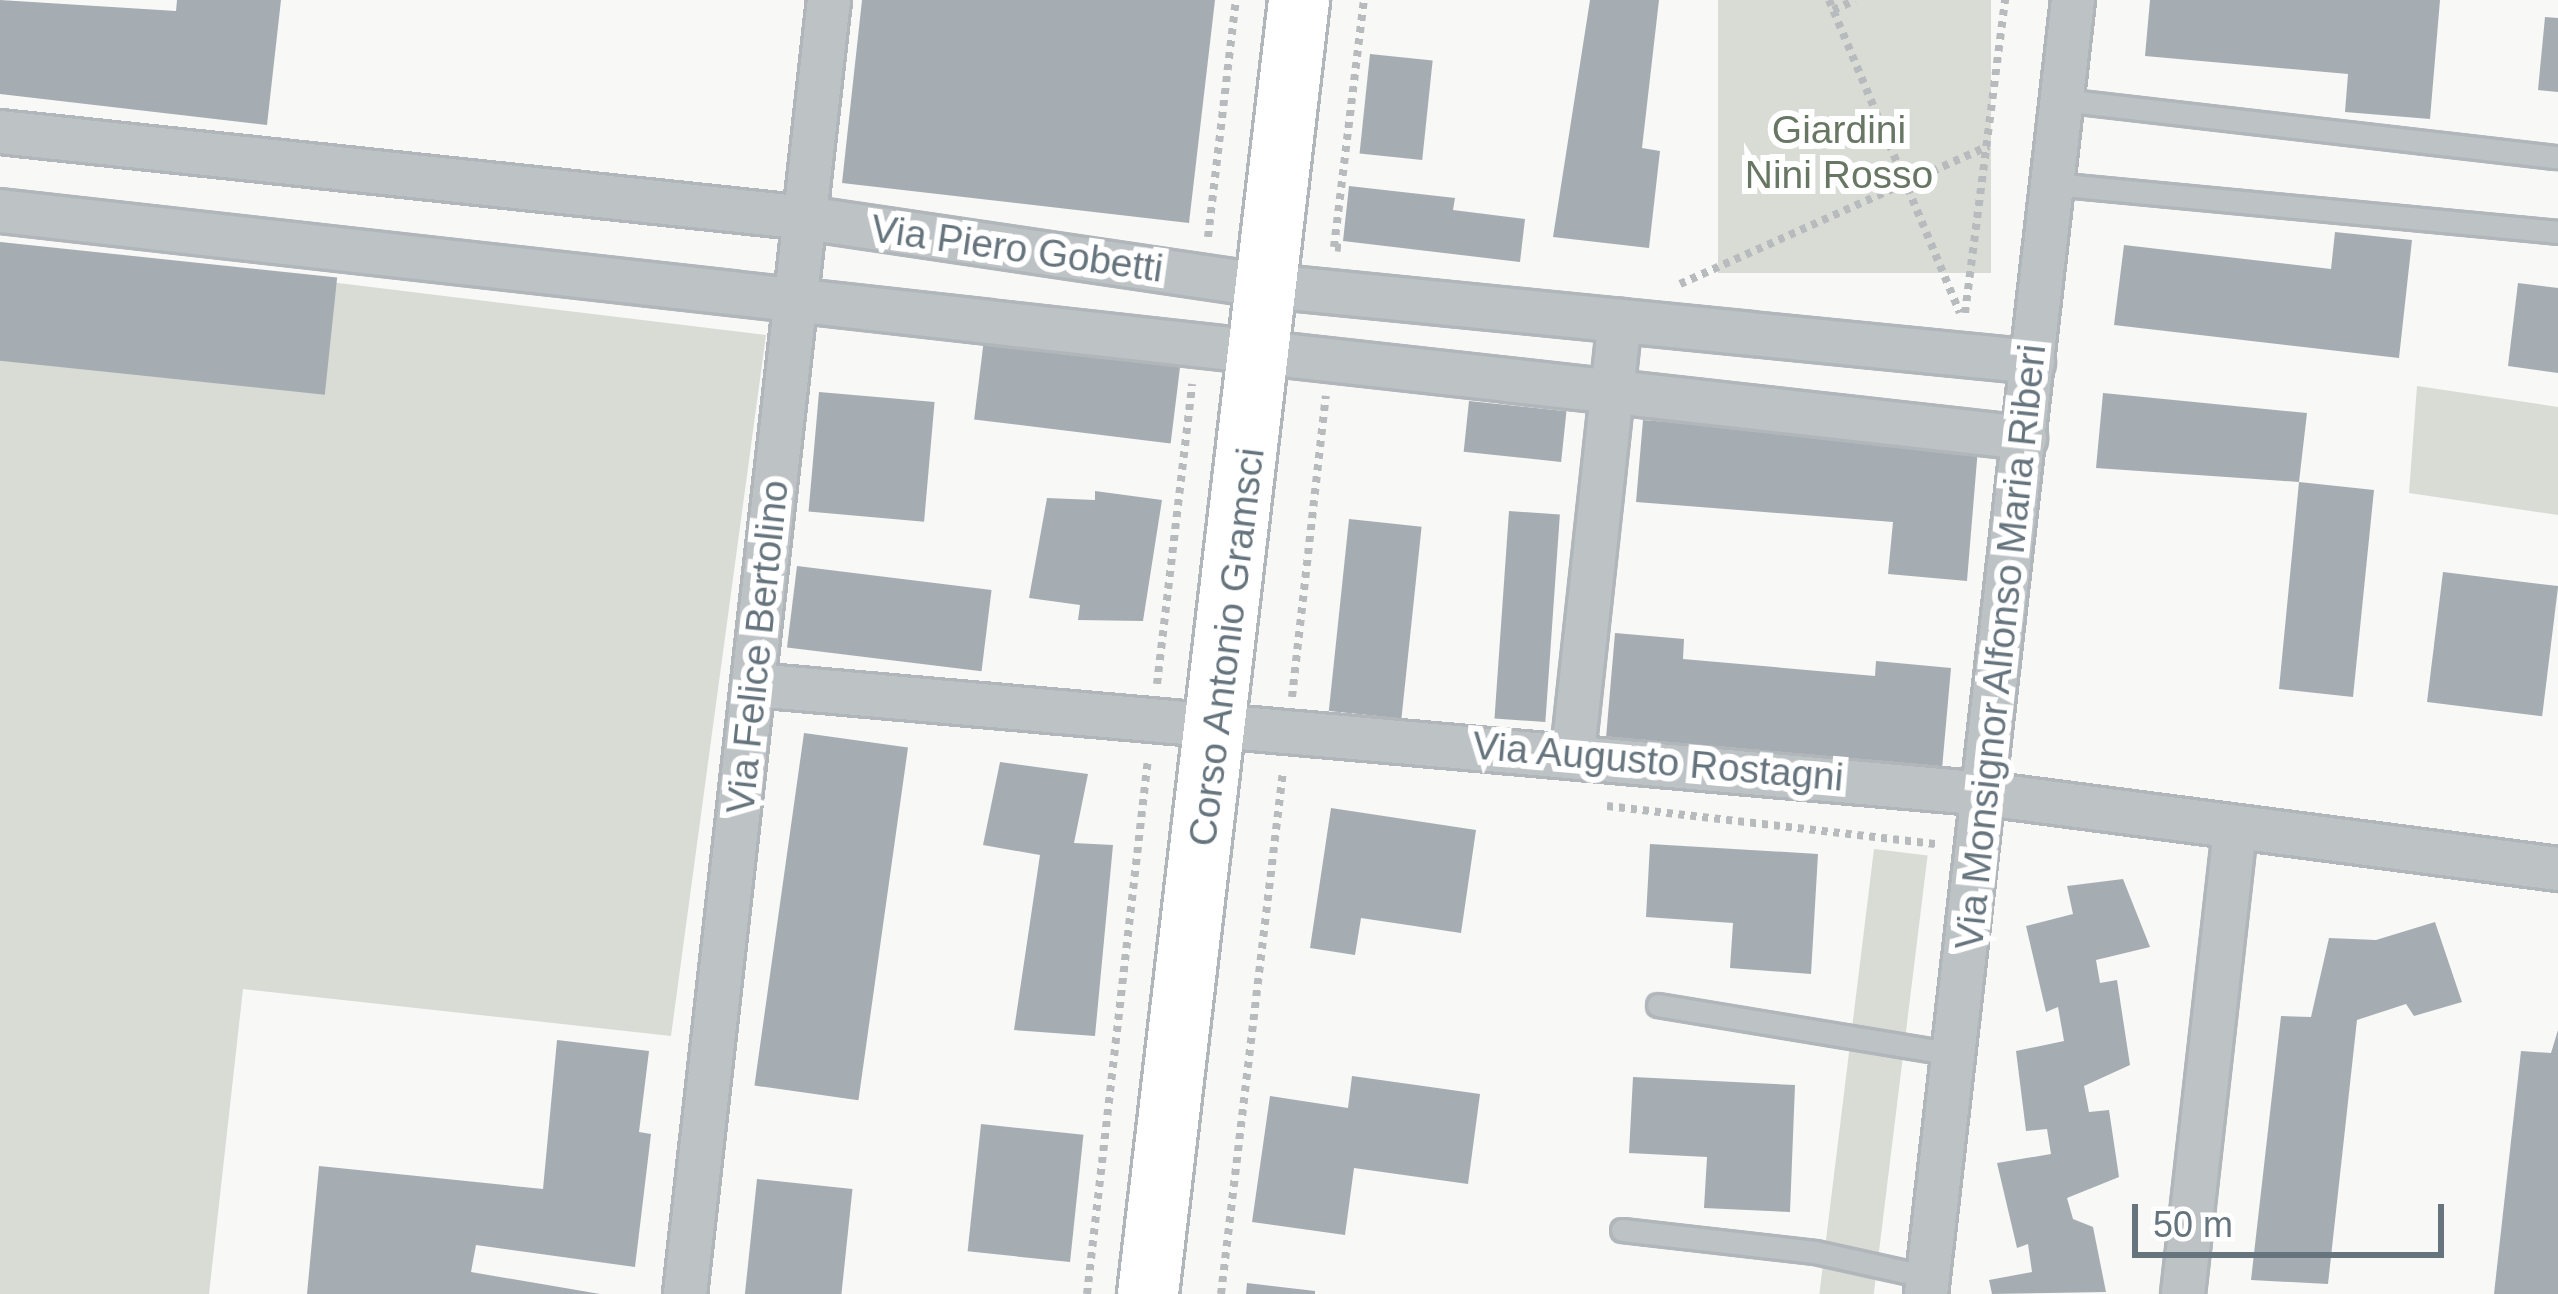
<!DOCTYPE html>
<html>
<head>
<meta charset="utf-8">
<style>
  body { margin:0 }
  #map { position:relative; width:2558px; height:1294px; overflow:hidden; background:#f8f8f6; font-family:Arial,sans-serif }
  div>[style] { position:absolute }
  .green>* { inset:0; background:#d8dcd5; transform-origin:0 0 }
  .building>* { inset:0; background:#a5adb2; transform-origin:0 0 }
  .path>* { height:8px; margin-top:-4px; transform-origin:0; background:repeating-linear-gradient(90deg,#b8bbbe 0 6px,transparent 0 12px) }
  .roads { filter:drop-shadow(3px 0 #b0b6ba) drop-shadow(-3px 0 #b0b6ba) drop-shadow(0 3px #b0b6ba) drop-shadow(0 -3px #b0b6ba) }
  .lane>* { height:21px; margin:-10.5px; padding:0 10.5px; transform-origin:10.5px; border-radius:10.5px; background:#bdc2c5 }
  .street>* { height:42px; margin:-21px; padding:0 21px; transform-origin:21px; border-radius:21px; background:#bdc2c5 }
  .secondary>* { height:60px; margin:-30px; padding:0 30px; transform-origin:30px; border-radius:30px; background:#fff }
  span { translate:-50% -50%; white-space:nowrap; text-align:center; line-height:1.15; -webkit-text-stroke:12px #fff; paint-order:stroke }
  .park-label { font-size:39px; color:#687664 }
  .street-label { font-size:39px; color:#66747d }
  .scale { position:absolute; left:2132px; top:1204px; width:312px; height:54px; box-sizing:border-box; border:6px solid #66747d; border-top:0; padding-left:15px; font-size:36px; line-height:42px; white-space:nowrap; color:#66747d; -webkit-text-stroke:9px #fff; paint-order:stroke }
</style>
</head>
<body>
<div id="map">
  <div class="green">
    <i style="left:1718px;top:0;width:273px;height:273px"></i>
    <i style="clip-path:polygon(0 242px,766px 335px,671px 1036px,243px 989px,209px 1294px,0 1294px)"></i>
    <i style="clip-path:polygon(2417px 386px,2558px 407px,2558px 515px,2409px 493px)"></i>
    <i style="left:1874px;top:849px;width:54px;height:448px;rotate:7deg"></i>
  </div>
  <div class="building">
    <i style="clip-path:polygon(0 0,176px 11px,177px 0,281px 0,267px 125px,0 94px)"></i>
    <i style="clip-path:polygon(862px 0,1215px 0,1189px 223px,842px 183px)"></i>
    <i style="clip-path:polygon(1590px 0,1659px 0,1642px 148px,1660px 151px,1649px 248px,1553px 237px)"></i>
    <i style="clip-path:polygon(2150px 0,2440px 0,2430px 119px,2345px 112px,2348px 74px,2145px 56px)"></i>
    <i style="clip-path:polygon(2545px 17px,2558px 18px,2558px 92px,2538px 90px)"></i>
    <i style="left:1370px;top:54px;width:63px;height:100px;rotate:6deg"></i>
    <i style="clip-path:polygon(1349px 186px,1455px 198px,1453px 210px,1525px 219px,1520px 262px,1343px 241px)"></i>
    <i style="clip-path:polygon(2335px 232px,2412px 240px,2399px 358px,2114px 325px,2124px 245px,2331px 269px)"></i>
    <i style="left:0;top:242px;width:339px;height:118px;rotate:6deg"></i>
    <i style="clip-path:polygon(2518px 283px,2558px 288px,2558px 373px,2508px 366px)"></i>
    <i style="left:984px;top:339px;width:198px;height:81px;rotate:7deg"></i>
    <i style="left:819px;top:392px;width:116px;height:120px;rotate:5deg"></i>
    <i style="clip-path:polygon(2103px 393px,2307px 413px,2299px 482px,2374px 490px,2353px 697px,2279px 689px,2299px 482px,2096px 468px)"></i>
    <i style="left:1469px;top:401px;width:98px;height:51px;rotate:6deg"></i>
    <i style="clip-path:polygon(1643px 420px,1978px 448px,1967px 581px,1888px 574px,1893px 522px,1636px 502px)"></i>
    <i style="clip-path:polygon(1095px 491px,1162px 500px,1143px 621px,1078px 620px,1080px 605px,1029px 598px,1047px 498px,1095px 500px)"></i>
    <i style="left:1509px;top:511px;width:51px;height:208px;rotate:4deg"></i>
    <i style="left:1349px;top:519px;width:73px;height:193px;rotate:6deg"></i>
    <i style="left:797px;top:566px;width:196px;height:82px;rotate:7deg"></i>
    <i style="left:2443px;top:572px;width:116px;height:131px;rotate:7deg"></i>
    <i style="clip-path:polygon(1615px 633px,1684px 639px,1683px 659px,1875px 676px,1876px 661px,1951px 668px,1942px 769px,1606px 738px)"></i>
    <i style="left:804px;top:733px;width:105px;height:356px;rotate:8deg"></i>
    <i style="clip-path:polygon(1000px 762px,1088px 774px,1074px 843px,1113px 845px,1095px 1036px,1014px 1030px,1040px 855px,983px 845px)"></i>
    <i style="clip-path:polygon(1331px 808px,1476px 830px,1461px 933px,1361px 918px,1355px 955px,1310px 948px)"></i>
    <i style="clip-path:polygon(1650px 844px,1818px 854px,1811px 974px,1730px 968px,1733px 923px,1646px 917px)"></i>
    <i style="clip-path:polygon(2123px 879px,2150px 947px,2096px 960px,2100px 983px,2117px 980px,2130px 1065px,2084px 1086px,2089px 1112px,2109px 1110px,2119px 1177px,2067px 1198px,2073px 1219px,2093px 1227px,2106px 1292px,1992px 1294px,1989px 1280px,2032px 1272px,2028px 1244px,2017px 1248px,1997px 1163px,2051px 1154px,2047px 1129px,2026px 1131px,2016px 1051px,2064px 1041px,2058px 1007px,2046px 1012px,2026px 926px,2073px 914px,2067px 886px)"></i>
    <i style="clip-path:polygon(2435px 922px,2462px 1002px,2414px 1016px,2406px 1004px,2357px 1020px,2328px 1284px,2251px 1280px,2281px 1016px,2311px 1017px,2329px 938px,2376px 940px)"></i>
    <i style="clip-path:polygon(2558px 1030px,2558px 1294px,2494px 1294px,2521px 1051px,2551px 1053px)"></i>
    <i style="clip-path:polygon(557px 1040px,649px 1051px,639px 1132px,651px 1134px,635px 1267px,476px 1245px,471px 1272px,600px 1294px,307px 1294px,319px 1166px,543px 1189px)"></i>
    <i style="clip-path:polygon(1352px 1076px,1480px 1094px,1468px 1184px,1354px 1168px,1345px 1235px,1252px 1222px,1270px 1096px,1348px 1108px)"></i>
    <i style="clip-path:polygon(1633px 1077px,1795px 1085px,1790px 1212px,1704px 1208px,1707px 1157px,1629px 1153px)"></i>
    <i style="left:981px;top:1124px;width:103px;height:128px;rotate:6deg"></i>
    <i style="left:757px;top:1179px;width:96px;height:116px;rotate:6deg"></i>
    <i style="clip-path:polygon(1247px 1283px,1315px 1291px,1315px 1294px,1246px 1294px)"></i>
  </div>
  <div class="path">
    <i style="left:1829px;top:0;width:339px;rotate:67.3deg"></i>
    <i style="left:1833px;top:10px;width:24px;rotate:-24deg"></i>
    <i style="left:1208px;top:237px;width:239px;rotate:-83.3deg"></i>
    <i style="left:1341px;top:248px;width:7px;rotate:-172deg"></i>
    <i style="left:1334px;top:247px;width:249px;rotate:-83.1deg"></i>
    <i style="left:1680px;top:284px;width:338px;rotate:-24.1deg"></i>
    <i style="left:1965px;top:313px;width:316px;rotate:-82.7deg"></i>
    <i style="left:1157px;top:684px;width:302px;rotate:-83.3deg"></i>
    <i style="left:1292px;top:697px;width:303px;rotate:-83.6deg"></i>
    <i style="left:1607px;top:806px;width:332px;rotate:6.6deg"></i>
    <i style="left:1087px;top:1294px;width:538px;rotate:-83.5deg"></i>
    <i style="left:1221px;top:1294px;width:527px;rotate:-83.24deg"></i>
  </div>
  <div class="roads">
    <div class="lane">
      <i style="left:2062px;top:100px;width:499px;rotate:6.6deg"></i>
      <i style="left:2053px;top:184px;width:507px;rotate:5.43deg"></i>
      <i style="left:1658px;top:1005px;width:299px;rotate:9.4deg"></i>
      <i style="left:1622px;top:1230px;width:194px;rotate:6.5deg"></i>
      <i style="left:1815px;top:1252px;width:116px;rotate:12.5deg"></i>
    </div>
    <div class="street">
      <i style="left:0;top:132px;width:811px;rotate:6.09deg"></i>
      <i style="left:806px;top:218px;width:468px;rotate:8.4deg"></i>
      <i style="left:1269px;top:286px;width:768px;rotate:5.68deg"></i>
      <i style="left:0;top:211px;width:2038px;rotate:6.4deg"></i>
      <i style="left:755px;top:685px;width:1236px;rotate:5.06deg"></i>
      <i style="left:1986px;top:794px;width:577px;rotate:7.47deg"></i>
      <i style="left:1573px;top:752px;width:434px;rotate:-83.8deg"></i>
      <i style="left:685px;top:1294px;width:1302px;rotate:-83.65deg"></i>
      <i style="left:1926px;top:1294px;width:1302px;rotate:-83.52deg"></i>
      <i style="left:2183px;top:1294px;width:463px;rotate:-83.6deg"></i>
    </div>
    <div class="secondary">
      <i style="left:1148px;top:1294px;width:1303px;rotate:-83.34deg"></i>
    </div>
  </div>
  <div class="park-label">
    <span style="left:1839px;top:153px">Giardini<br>Nini Rosso</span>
  </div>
  <div class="street-label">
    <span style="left:1017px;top:249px;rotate:8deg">Via Piero Gobetti</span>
    <span style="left:758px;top:647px;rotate:-84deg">Via Felice Bertolino</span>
    <span style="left:1227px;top:647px;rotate:-83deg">Corso Antonio Gramsci</span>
    <span style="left:2001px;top:647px;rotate:-84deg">Via Monsignor Alfonso Maria Riberi</span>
    <span style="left:1658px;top:762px;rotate:5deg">Via Augusto Rostagni</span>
  </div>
  <div class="scale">50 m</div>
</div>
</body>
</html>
